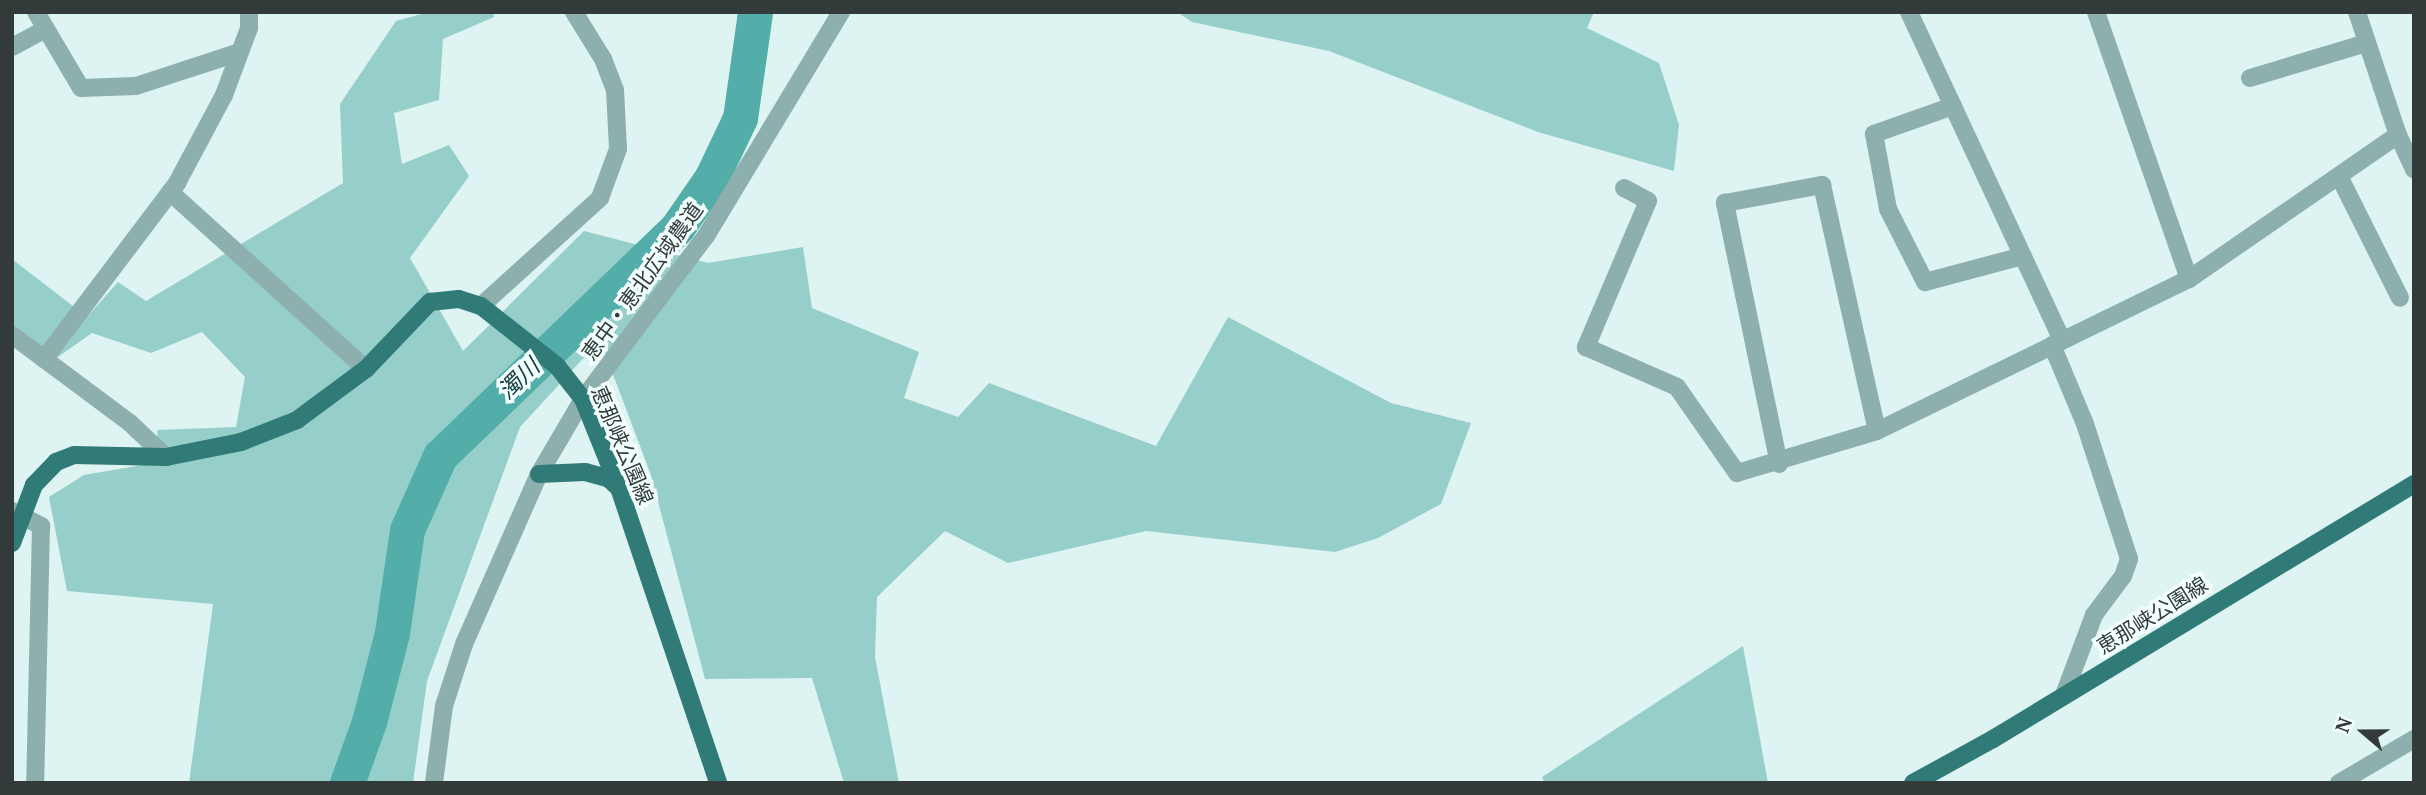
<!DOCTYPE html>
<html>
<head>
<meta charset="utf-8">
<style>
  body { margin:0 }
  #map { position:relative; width:2426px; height:795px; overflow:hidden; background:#def4f2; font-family:"PT Serif","Noto Sans JP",serif }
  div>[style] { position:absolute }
  .green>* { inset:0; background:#96ceca }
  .river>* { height:35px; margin:-17.5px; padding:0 17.5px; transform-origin:17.5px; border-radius:17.5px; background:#53ada8 }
  .minor>* { height:18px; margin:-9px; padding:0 9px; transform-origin:9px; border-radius:9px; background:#8db0ae }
  .major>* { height:18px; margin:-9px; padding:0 9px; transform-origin:9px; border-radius:9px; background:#307b78 }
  span { translate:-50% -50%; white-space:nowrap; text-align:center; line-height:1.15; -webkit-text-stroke:7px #f2fffe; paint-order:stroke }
  .street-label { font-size:21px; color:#323b3a }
  .water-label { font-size:23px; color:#143e3c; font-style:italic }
  .frame { position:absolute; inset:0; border:14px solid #323b3a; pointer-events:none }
  .north { position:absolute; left:2328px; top:697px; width:70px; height:70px; -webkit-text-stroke:5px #f2fffe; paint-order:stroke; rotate:290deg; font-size:19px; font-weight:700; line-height:28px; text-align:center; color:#323b3a }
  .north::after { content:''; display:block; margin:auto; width:24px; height:32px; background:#323b3a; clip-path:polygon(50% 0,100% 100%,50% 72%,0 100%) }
</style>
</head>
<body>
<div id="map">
  <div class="green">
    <i style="clip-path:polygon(429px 12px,493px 12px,494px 17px,443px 39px,439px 100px,394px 113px,402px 164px,449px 145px,469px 176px,410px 258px,463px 351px,584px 231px,708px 263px,803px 247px,812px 308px,919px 352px,904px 398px,958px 417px,989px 383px,1156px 446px,1228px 317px,1391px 403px,1471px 423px,1441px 504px,1378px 538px,1335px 552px,1146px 531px,1008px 563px,945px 531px,877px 597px,875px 657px,899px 783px,844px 783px,812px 678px,705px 679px,651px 475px,600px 340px,520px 427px,427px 681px,413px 783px,189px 783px,213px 604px,67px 591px,49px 497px,84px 475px,160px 462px,157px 430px,236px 427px,245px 377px,202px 332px,151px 353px,92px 333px,58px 357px,12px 330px,12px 259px,87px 317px,118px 282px,146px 301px,343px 183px,340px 104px,396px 21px)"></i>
    <i style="clip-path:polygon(1177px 12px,1594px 12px,1587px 28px,1659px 63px,1679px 125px,1674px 171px,1538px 132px,1329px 51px,1192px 22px)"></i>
    <i style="clip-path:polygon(1743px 646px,1768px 783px,1545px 783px,1542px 777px)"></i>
  </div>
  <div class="river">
    <i style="left:347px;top:783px;width:65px;rotate:-70.2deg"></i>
    <i style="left:369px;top:722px;width:92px;rotate:-75.5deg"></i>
    <i style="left:392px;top:633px;width:104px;rotate:-81.7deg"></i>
    <i style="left:407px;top:530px;width:81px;rotate:-66deg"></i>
    <i style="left:440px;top:456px;width:329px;rotate:-43.9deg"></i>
    <i style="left:677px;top:228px;width:62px;rotate:-55.5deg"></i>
    <i style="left:712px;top:177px;width:65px;rotate:-64.6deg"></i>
    <i style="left:740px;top:118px;width:107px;rotate:-81.9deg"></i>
  </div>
  <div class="minor">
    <i style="left:36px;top:12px;width:88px;rotate:59.4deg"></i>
    <i style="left:81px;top:88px;width:55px;rotate:-2.1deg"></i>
    <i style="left:136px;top:86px;width:109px;rotate:-18.1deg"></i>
    <i style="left:1909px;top:12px;width:362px;rotate:65deg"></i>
    <i style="left:2096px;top:12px;width:283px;rotate:70.8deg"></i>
    <i style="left:2357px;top:12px;width:130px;rotate:71.6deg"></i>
    <i style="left:2398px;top:135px;width:38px;rotate:65deg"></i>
    <i style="left:12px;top:47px;width:38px;rotate:-28deg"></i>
    <i style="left:2250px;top:78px;width:122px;rotate:-16.7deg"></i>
    <i style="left:1953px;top:106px;width:84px;rotate:160.5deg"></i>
    <i style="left:1874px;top:134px;width:76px;rotate:79.4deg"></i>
    <i style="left:1888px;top:209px;width:82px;rotate:63.1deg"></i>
    <i style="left:1925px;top:282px;width:101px;rotate:-14.9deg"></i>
    <i style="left:2339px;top:176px;width:136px;rotate:63.4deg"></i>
    <i style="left:1624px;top:188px;width:27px;rotate:28deg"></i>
    <i style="left:1648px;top:201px;width:159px;rotate:113deg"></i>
    <i style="left:1586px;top:347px;width:99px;rotate:23.7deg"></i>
    <i style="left:1677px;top:387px;width:105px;rotate:55.1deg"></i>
    <i style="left:1737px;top:473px;width:146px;rotate:-16.7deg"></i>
    <i style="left:1877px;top:431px;width:347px;rotate:-26deg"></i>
    <i style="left:2189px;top:279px;width:254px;rotate:-34.6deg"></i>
    <i style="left:170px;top:192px;width:264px;rotate:42.1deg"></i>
    <i style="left:481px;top:306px;width:161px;rotate:-42.2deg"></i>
    <i style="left:600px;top:198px;width:52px;rotate:-69.8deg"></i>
    <i style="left:618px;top:149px;width:59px;rotate:-92.9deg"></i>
    <i style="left:615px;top:90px;width:33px;rotate:-111deg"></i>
    <i style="left:603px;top:59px;width:55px;rotate:-121.7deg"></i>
    <i style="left:12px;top:335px;width:147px;rotate:36.7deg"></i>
    <i style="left:130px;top:423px;width:50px;rotate:43.4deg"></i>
    <i style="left:2052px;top:345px;width:86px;rotate:67.3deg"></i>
    <i style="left:2085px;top:424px;width:142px;rotate:71.9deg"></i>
    <i style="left:2129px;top:559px;width:18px;rotate:109deg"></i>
    <i style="left:2123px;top:576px;width:49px;rotate:126.6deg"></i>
    <i style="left:2094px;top:615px;width:85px;rotate:110.6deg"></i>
    <i style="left:44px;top:359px;width:221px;rotate:-52.9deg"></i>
    <i style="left:177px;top:183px;width:100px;rotate:-61.9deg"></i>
    <i style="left:224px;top:95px;width:72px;rotate:-69.5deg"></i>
    <i style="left:249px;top:28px;width:16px;rotate:-90deg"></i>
    <i style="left:1779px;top:464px;width:267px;rotate:-101.7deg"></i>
    <i style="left:1725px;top:203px;width:99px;rotate:-10.5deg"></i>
    <i style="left:1822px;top:185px;width:252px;rotate:77.4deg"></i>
    <i style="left:12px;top:511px;width:33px;rotate:27deg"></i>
    <i style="left:41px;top:526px;width:257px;rotate:91.3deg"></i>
    <i style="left:434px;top:783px;width:78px;rotate:-82.6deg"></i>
    <i style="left:444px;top:706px;width:65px;rotate:-72.1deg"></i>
    <i style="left:464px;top:644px;width:186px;rotate:-66.2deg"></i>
    <i style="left:539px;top:474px;width:87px;rotate:-59.6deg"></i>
    <i style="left:583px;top:399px;width:204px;rotate:-53deg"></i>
    <i style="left:706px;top:236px;width:262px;rotate:-58.9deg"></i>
    <i style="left:2339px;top:783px;width:87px;rotate:-30.4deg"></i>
  </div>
  <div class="major">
    <i style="left:539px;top:474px;width:46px;rotate:-2.5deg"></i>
    <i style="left:585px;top:472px;width:24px;rotate:15deg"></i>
    <i style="left:608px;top:478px;width:15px;rotate:42deg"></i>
    <i style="left:12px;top:543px;width:62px;rotate:-69.2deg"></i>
    <i style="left:34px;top:485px;width:32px;rotate:-46deg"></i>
    <i style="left:56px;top:462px;width:19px;rotate:-21deg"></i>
    <i style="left:74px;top:455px;width:92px;rotate:1.2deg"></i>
    <i style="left:166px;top:457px;width:76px;rotate:-11.3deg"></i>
    <i style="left:241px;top:442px;width:60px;rotate:-21.4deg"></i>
    <i style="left:297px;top:420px;width:86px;rotate:-36.5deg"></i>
    <i style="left:366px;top:369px;width:93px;rotate:-46.3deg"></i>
    <i style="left:430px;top:302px;width:29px;rotate:-6deg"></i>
    <i style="left:459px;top:299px;width:23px;rotate:18deg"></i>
    <i style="left:481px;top:306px;width:97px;rotate:38.3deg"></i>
    <i style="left:557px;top:366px;width:42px;rotate:51.8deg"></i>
    <i style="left:583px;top:399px;width:96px;rotate:68deg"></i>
    <i style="left:619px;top:488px;width:311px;rotate:71.4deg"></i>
    <i style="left:1913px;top:783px;width:91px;rotate:-28.8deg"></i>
    <i style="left:1993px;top:739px;width:492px;rotate:-31.2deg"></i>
  </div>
  <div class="street-label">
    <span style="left:642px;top:281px;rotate:-54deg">恵中・恵北広域農道</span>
    <span style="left:623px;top:445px;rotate:67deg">恵那峡公園線</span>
    <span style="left:2152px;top:615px;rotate:-32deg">恵那峡公園線</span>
  </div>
  <div class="water-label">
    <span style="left:519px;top:379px;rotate:-44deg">濁川</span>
  </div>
  <div class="frame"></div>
  <div class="north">N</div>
</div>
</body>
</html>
